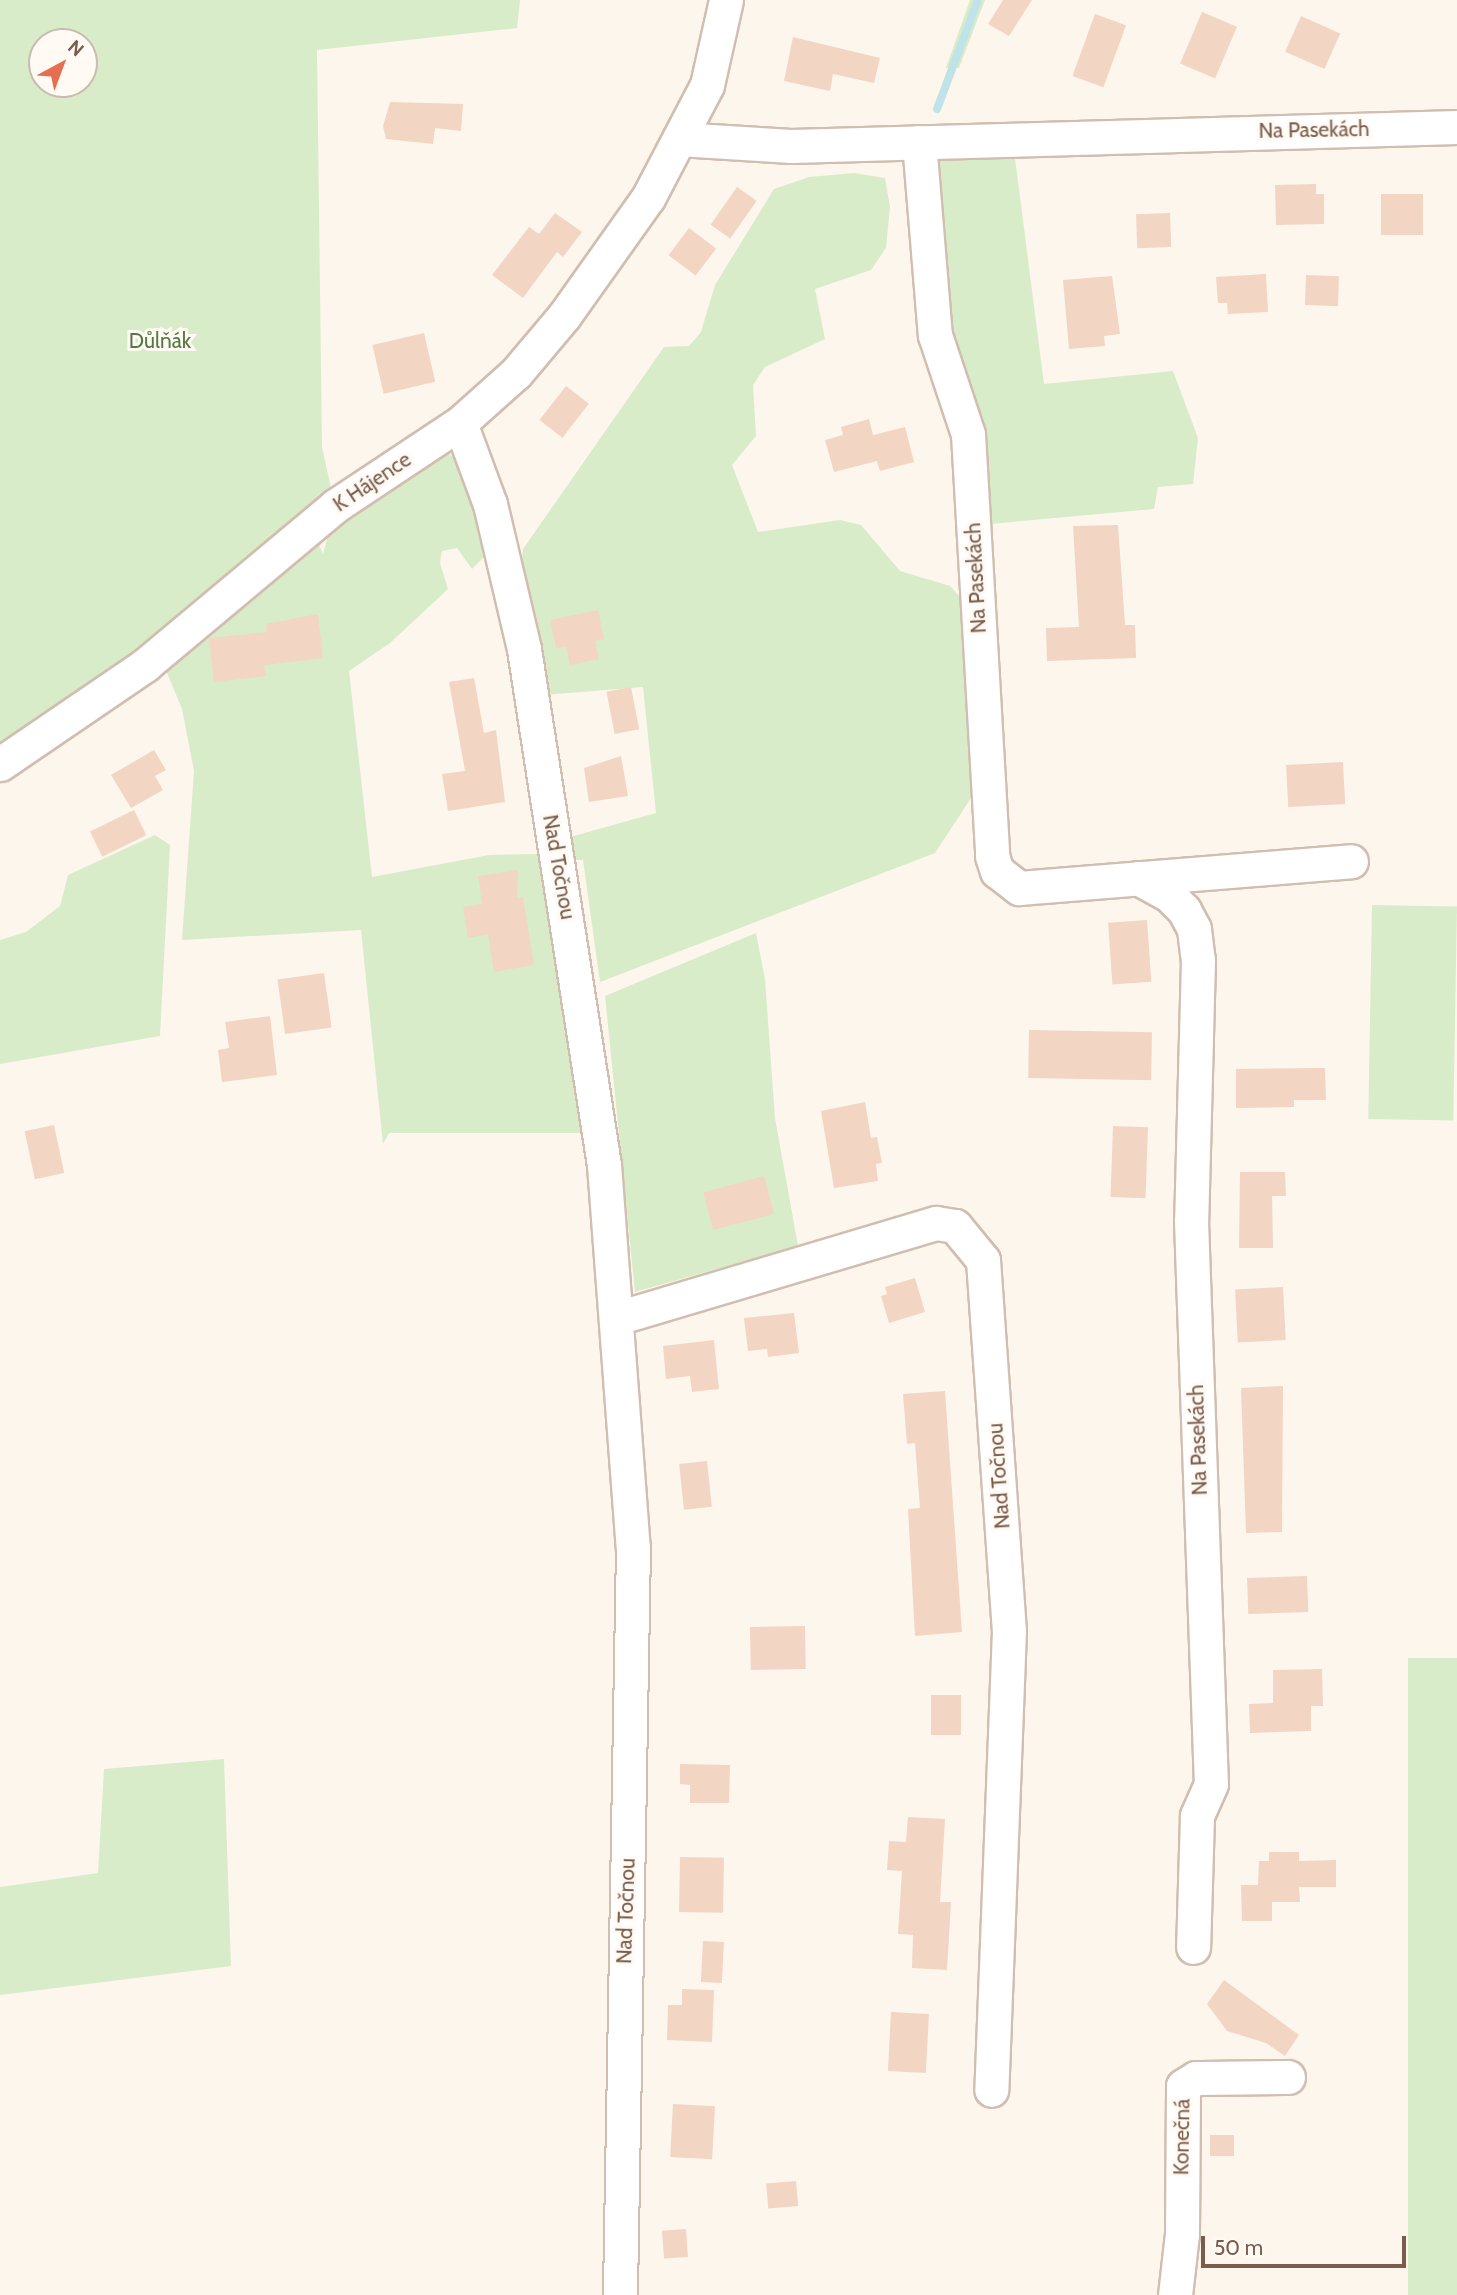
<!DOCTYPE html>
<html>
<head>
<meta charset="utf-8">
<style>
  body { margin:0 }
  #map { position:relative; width:1457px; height:2295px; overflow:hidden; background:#fdf6ec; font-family:Cabin,sans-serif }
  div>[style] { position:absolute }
  .green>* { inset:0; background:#d8ecc9; transform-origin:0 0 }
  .stream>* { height:8px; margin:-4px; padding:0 4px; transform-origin:4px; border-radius:4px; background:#bfe3e8 }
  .building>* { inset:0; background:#f3d5c3; transform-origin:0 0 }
  .roads { filter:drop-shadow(2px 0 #d1beb0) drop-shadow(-2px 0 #d1beb0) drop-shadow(0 2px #d1beb0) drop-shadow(0 -2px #d1beb0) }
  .minor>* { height:33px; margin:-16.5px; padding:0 16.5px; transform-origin:16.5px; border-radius:16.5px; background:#fff }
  span { translate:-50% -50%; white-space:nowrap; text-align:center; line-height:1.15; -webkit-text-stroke:6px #fffaf3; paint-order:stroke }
  .street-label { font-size:21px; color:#7a5c4d }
  .park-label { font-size:21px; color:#537a41 }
  .north { position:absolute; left:28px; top:28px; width:70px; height:70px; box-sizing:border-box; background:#fffaf3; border:2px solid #cabbb1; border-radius:50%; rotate:41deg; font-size:19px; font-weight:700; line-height:28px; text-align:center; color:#7a5c4d }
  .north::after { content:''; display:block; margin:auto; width:24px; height:32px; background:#e76f51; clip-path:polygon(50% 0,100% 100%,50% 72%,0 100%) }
  .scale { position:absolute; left:1201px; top:2236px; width:205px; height:32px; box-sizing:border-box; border:4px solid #7a5c4d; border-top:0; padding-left:9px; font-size:21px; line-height:24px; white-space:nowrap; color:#7a5c4d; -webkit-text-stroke:5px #fffaf3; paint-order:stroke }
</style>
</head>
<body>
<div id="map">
  <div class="green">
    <i style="clip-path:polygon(evenodd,0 0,520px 0,517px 28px,317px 50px,322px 447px,335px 506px,0 764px,0 0,42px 42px,84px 42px,84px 84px,42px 84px,42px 42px)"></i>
    <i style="clip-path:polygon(970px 0,985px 0,959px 68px,946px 68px)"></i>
    <i style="clip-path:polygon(1015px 158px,1044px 384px,1173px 371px,1198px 438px,1193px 484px,1158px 487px,1154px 509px,990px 524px,984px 440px,954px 340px,937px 160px)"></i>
    <i style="clip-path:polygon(854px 173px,885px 178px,890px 207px,886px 248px,871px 270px,815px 289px,825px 339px,765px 367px,753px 385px,756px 436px,732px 465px,758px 532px,840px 520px,861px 525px,900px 571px,950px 586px,963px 600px,975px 792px,935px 853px,600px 982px,583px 860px,570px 860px,570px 837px,656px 813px,643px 687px,544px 695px,521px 569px,523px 549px,664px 347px,689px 346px,701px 332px,715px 285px,774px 189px,809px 177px)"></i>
    <i style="clip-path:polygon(448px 454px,457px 459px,491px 550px,472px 569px,457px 548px,442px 551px,440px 563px,448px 589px,390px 643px,349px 671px,372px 877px,489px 855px,538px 854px,584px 1133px,389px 1133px,383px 1144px,361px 930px,182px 940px,194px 771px,182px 709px,163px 663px,317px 540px,323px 554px,329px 532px,342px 520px)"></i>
    <i style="clip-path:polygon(155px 835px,170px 845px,160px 1036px,0 1064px,0 940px,26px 932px,60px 906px,68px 875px)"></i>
    <i style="left:1372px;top:905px;width:85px;height:214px;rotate:1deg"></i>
    <i style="clip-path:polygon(756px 933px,765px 979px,775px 1118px,798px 1246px,635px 1292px,605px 996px)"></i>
    <i style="left:1457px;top:1658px;width:637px;height:49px;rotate:90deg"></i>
    <i style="clip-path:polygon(224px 1759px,231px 1966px,0 1995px,0 1887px,98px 1873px,104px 1769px)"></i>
  </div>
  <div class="stream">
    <i style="left:937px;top:109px;width:116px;rotate:-69.4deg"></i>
  </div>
  <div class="building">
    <i style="clip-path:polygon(1003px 0,1032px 0,1009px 36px,988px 24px)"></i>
    <i style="left:1202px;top:12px;width:38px;height:56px;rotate:23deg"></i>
    <i style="left:1095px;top:14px;width:33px;height:66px;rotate:20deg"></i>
    <i style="left:1301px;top:16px;width:43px;height:39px;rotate:24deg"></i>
    <i style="clip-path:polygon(793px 37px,880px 58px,874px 83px,833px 74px,830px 91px,784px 81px)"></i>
    <i style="clip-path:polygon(390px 102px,463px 104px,461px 131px,435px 128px,433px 144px,386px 139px,383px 126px)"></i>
    <i style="clip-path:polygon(1316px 184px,1316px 194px,1324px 194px,1324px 224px,1276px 225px,1275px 185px)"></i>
    <i style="left:737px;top:187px;width:24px;height:46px;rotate:35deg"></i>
    <i style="left:1381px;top:194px;width:42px;height:41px"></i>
    <i style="clip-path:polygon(555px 213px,582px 232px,563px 257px,557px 252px,523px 298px,492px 275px,529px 227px,539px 234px)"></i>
    <i style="left:1170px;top:213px;width:34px;height:34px;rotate:88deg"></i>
    <i style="left:689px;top:228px;width:34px;height:34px;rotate:37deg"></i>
    <i style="clip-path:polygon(1266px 274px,1268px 312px,1228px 314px,1227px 303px,1218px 303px,1216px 277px)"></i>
    <i style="left:1306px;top:275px;width:33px;height:30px;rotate:2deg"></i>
    <i style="clip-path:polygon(1112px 276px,1120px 334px,1104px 336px,1105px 346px,1069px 349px,1063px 280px)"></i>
    <i style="left:424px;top:333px;width:50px;height:53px;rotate:77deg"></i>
    <i style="left:566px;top:386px;width:29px;height:43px;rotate:38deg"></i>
    <i style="clip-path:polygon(869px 419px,873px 435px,905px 427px,914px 462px,880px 471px,877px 461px,834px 472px,825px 440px,843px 435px,841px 427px)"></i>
    <i style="clip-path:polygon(1118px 525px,1125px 625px,1135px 625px,1136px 658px,1047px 661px,1046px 628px,1079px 627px,1073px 526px)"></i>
    <i style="clip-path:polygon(598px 610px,604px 639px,595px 641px,599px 659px,570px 665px,566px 647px,556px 648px,550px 620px)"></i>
    <i style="clip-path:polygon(318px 614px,323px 658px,264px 665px,266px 676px,214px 682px,209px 638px,267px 632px,266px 624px)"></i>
    <i style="clip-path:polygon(474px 678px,484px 733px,496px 730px,505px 802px,448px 811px,442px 774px,465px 771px,449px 682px)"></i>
    <i style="left:631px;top:687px;width:43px;height:25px;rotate:79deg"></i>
    <i style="clip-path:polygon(154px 750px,166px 770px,155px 776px,163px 790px,131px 808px,111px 775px)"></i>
    <i style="clip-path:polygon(621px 756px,628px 796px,589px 802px,584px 768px)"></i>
    <i style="left:1343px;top:762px;width:42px;height:57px;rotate:87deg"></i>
    <i style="left:134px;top:810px;width:28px;height:49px;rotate:64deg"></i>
    <i style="clip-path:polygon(518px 870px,517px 898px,523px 897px,534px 965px,494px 972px,488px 934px,468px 938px,463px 907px,482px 904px,478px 876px)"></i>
    <i style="left:1147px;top:920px;width:62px;height:39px;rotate:86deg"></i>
    <i style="left:324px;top:973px;width:55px;height:47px;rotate:82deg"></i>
    <i style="clip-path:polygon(270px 1016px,277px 1075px,222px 1082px,218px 1050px,229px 1048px,225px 1022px)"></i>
    <i style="left:1029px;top:1030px;width:123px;height:48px;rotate:1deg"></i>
    <i style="clip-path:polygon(1325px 1068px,1326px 1100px,1294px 1100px,1294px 1107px,1236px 1108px,1236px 1069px)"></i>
    <i style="clip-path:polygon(865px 1102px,871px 1138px,877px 1137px,882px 1163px,876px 1164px,878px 1181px,834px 1188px,821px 1111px)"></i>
    <i style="left:54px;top:1125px;width:49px;height:30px;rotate:78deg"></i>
    <i style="left:1113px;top:1126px;width:35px;height:71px;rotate:2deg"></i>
    <i style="clip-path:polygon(1240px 1172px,1285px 1172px,1286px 1196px,1272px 1196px,1273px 1248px,1239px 1248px)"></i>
    <i style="left:764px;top:1176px;width:39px;height:63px;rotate:75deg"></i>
    <i style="clip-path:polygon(915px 1278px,925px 1312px,889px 1323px,881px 1296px,887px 1294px,885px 1287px)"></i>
    <i style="left:1283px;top:1287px;width:53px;height:48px;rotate:87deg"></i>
    <i style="clip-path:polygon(794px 1313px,799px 1353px,768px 1357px,767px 1349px,748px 1351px,744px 1318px)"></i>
    <i style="clip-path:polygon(714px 1340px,719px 1389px,692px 1392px,690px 1376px,666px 1379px,663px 1346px)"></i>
    <i style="clip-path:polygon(1283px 1386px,1282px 1532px,1246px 1533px,1241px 1388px)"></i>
    <i style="clip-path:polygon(945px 1391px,962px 1632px,915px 1636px,908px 1509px,920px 1508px,915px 1443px,907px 1444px,903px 1394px)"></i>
    <i style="left:707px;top:1461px;width:46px;height:28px;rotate:84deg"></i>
    <i style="left:1307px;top:1576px;width:36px;height:60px;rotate:88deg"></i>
    <i style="left:805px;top:1626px;width:43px;height:55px;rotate:89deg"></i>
    <i style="clip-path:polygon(1322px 1669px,1323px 1706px,1311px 1706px,1311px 1731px,1250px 1733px,1249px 1704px,1273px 1703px,1273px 1670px)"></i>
    <i style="left:931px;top:1695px;width:30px;height:40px"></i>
    <i style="clip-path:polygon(680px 1764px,730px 1765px,729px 1803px,690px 1803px,690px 1785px,680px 1784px)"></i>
    <i style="clip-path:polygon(908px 1817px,945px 1819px,940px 1902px,951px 1902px,947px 1970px,912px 1968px,913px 1935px,898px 1934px,902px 1871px,887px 1870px,889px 1841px,906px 1842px)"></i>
    <i style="clip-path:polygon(1269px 1852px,1299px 1852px,1299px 1861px,1336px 1860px,1336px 1887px,1299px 1887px,1300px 1902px,1272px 1902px,1272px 1921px,1242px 1921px,1241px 1885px,1258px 1885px,1259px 1861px,1269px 1861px)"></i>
    <i style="left:680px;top:1857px;width:44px;height:55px;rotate:1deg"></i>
    <i style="left:703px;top:1941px;width:21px;height:41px;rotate:3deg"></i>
    <i style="clip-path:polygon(1224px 1980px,1299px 2035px,1285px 2056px,1266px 2043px,1227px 2031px,1207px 2004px)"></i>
    <i style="clip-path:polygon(682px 1989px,714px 1990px,712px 2042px,667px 2040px,668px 2005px,682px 2005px)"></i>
    <i style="left:891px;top:2012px;width:38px;height:59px;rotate:3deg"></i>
    <i style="left:673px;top:2104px;width:42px;height:53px;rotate:3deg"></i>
    <i style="left:1210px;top:2135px;width:24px;height:21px"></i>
    <i style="left:796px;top:2181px;width:25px;height:30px;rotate:85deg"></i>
    <i style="left:686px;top:2229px;width:28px;height:24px;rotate:86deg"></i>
  </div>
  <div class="roads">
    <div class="minor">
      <i style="left:679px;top:139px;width:112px;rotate:3.6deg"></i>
      <i style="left:791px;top:146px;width:666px;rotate:-1.63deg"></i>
      <i style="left:919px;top:142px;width:194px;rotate:85.3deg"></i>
      <i style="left:935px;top:335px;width:104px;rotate:71.6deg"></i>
      <i style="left:968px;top:434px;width:423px;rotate:86.7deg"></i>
      <i style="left:992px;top:856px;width:16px;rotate:72deg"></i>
      <i style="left:997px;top:871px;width:28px;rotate:38deg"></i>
      <i style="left:1019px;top:888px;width:333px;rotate:-4.6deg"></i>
      <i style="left:460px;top:423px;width:86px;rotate:69.7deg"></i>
      <i style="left:490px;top:504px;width:149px;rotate:76.8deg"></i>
      <i style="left:524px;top:649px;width:522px;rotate:81.19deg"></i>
      <i style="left:604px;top:1165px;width:383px;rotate:85.7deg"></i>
      <i style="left:633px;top:1547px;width:748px;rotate:91deg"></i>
      <i style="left:0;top:764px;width:176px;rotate:-34.3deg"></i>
      <i style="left:145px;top:665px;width:248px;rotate:-39.9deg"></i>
      <i style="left:335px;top:506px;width:150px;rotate:-33.6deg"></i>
      <i style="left:460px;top:423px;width:75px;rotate:-41.8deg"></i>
      <i style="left:516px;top:373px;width:75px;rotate:-49.9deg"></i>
      <i style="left:564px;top:316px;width:145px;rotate:-54.6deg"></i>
      <i style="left:648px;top:198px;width:127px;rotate:-62.4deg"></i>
      <i style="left:707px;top:85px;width:87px;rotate:-77.4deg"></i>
      <i style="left:1138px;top:878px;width:37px;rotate:29deg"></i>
      <i style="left:1170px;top:896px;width:20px;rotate:45deg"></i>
      <i style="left:1184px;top:910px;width:21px;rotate:62deg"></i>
      <i style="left:1194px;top:929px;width:31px;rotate:83deg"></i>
      <i style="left:1198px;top:960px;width:261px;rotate:91.5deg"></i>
      <i style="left:1191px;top:1221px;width:563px;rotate:87.97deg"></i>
      <i style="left:1211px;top:1784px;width:35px;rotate:114deg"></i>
      <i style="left:1197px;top:1816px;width:131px;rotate:91.7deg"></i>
      <i style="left:617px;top:1318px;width:333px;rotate:-16.6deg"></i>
      <i style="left:936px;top:1223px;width:19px;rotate:9deg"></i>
      <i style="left:955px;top:1226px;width:44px;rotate:50.5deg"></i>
      <i style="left:983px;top:1260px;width:371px;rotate:86deg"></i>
      <i style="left:1009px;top:1630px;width:460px;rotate:92.2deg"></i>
      <i style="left:1175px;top:2295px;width:61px;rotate:-83.5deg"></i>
      <i style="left:1182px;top:2234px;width:148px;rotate:-89.6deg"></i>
      <i style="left:1183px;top:2086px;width:15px;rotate:-32deg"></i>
      <i style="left:1196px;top:2078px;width:92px;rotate:-0.6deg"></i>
    </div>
  </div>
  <div class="street-label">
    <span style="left:1314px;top:130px;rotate:-1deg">Na Pasekách</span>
    <span style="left:372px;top:482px;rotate:-34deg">K Hájence</span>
    <span style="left:976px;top:578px;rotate:-93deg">Na Pasekách</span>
    <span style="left:559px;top:867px;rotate:80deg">Nad Točnou</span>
    <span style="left:1198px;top:1440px;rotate:-92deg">Na Pasekách</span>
    <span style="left:999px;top:1476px;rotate:-94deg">Nad Točnou</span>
    <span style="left:626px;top:1911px;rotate:-88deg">Nad Točnou</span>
    <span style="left:1182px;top:2137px;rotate:-89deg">Konečná</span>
  </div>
  <div class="park-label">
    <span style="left:160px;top:341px">Důlňák</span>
  </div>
  <div class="north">N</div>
  <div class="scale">50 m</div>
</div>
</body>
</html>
